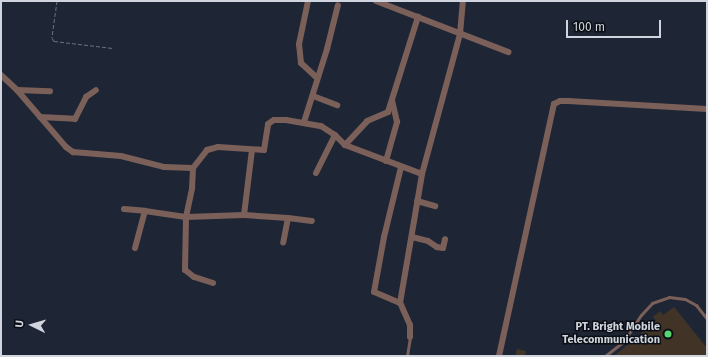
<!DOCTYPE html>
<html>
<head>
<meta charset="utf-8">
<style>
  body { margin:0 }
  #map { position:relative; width:708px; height:357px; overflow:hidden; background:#1e2534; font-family:"Fira Sans",sans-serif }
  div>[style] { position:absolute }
  .building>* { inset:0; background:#413426 }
  .path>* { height:1px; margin-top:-0.5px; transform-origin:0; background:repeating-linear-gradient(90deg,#696f7c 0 4px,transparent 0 6px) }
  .lane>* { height:3px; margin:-1.5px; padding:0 1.5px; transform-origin:1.5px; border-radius:1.5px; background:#7b6059 }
  .street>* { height:6px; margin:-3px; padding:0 3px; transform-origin:3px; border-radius:3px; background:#7b6059 }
  .dots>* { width:11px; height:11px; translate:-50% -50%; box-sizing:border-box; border:2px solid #0b0f15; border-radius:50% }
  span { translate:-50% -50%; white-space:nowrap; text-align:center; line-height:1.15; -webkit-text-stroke:3px #0b0f15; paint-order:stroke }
  .poi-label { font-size:11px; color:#cfd4de; font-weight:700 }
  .right { translate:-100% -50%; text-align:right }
  .frame { position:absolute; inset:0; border:2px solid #cfd4de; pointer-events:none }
  .north { position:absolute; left:12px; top:305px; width:40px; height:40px; -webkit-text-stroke:3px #0b0f15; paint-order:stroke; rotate:275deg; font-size:11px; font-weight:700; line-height:16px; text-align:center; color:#cfd4de }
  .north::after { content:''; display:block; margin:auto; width:14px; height:18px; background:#cfd4de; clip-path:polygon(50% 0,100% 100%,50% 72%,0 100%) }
  .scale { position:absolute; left:566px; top:20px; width:95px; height:18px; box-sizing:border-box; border:2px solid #cfd4de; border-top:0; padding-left:5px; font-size:12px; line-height:14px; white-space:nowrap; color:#cfd4de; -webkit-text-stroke:3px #0b0f15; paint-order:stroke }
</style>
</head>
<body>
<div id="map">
  <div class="building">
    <i style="clip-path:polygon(674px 307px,707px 348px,707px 356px,614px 356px,656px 321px,653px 317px,660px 311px,663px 315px)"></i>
    <i style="clip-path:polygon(517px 349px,526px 351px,525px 356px,515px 356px)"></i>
  </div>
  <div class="path">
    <i style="left:57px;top:1px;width:37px;rotate:98deg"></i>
    <i style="left:52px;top:38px;width:4px;rotate:56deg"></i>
    <i style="left:54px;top:41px;width:59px;rotate:6.8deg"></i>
  </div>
  <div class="lane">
    <i style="left:407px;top:356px;width:19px;rotate:-81deg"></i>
    <i style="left:605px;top:356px;width:24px;rotate:-38deg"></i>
    <i style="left:624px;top:341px;width:31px;rotate:-57deg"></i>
    <i style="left:641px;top:315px;width:16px;rotate:-47deg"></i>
    <i style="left:652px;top:303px;width:18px;rotate:-19deg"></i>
    <i style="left:669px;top:297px;width:16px;rotate:7deg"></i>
    <i style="left:685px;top:299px;width:13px;rotate:29deg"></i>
    <i style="left:696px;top:305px;width:18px;rotate:52deg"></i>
  </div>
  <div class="street">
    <i style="left:308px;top:1px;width:44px;rotate:101.8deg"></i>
    <i style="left:299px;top:44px;width:19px;rotate:84deg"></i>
    <i style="left:301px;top:63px;width:22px;rotate:43deg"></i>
    <i style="left:376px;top:1px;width:142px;rotate:21.1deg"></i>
    <i style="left:1px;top:75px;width:22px;rotate:43deg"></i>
    <i style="left:17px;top:90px;width:75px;rotate:49.3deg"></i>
    <i style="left:66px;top:147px;width:9px;rotate:36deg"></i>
    <i style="left:73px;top:152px;width:48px;rotate:4.8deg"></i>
    <i style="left:121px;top:156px;width:44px;rotate:14.3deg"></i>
    <i style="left:164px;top:167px;width:29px;rotate:2deg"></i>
    <i style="left:17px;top:90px;width:33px;rotate:2deg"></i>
    <i style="left:313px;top:96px;width:26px;rotate:21deg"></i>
    <i style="left:40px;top:117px;width:35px;rotate:3deg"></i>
    <i style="left:75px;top:119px;width:25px;rotate:-63deg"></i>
    <i style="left:86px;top:97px;width:12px;rotate:-35deg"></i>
    <i style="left:304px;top:122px;width:77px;rotate:-72.5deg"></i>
    <i style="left:327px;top:49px;width:45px;rotate:-76deg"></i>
    <i style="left:345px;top:145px;width:33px;rotate:-47deg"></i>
    <i style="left:367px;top:121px;width:23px;rotate:-23deg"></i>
    <i style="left:388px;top:112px;width:100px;rotate:-72.5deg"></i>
    <i style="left:386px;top:161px;width:41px;rotate:-74.2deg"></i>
    <i style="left:397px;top:122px;width:22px;rotate:-103deg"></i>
    <i style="left:316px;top:173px;width:42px;rotate:-63.4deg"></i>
    <i style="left:417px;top:201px;width:19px;rotate:16deg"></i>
    <i style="left:124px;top:209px;width:21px;rotate:5deg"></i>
    <i style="left:244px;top:215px;width:65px;rotate:-83deg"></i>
    <i style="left:288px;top:218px;width:24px;rotate:7deg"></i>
    <i style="left:412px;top:237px;width:16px;rotate:14deg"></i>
    <i style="left:428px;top:241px;width:11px;rotate:34deg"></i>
    <i style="left:437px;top:247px;width:6px;rotate:9deg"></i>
    <i style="left:443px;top:248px;width:9px;rotate:-77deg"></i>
    <i style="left:135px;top:248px;width:38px;rotate:-75deg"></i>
    <i style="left:145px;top:211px;width:41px;rotate:8.3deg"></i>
    <i style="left:186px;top:217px;width:58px;rotate:-2deg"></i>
    <i style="left:244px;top:215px;width:44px;rotate:3.9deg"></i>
    <i style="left:288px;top:218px;width:25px;rotate:101deg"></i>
    <i style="left:213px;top:283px;width:20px;rotate:-162deg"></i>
    <i style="left:194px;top:277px;width:11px;rotate:-142deg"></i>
    <i style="left:185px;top:270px;width:53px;rotate:-88.9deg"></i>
    <i style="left:186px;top:217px;width:30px;rotate:-78deg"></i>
    <i style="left:192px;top:188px;width:20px;rotate:-87deg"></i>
    <i style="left:193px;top:168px;width:23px;rotate:-52deg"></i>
    <i style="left:207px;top:150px;width:11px;rotate:-15deg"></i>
    <i style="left:218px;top:147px;width:46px;rotate:3.7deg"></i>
    <i style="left:264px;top:150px;width:26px;rotate:-81deg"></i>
    <i style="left:268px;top:124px;width:7px;rotate:-34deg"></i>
    <i style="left:274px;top:120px;width:12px"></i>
    <i style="left:286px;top:120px;width:36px;rotate:10deg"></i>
    <i style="left:321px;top:126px;width:17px;rotate:33deg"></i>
    <i style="left:335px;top:135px;width:14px;rotate:45deg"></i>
    <i style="left:345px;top:145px;width:82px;rotate:20.6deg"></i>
    <i style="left:400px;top:303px;width:28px;rotate:-157deg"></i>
    <i style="left:374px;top:292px;width:56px;rotate:-79.7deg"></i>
    <i style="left:384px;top:237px;width:72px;rotate:-76.3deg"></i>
    <i style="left:410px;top:337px;width:12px;rotate:-90deg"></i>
    <i style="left:410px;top:325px;width:24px;rotate:-114deg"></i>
    <i style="left:400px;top:303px;width:131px;rotate:-80.3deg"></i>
    <i style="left:422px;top:174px;width:145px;rotate:-74.8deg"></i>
    <i style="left:460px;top:34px;width:33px;rotate:-85deg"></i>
    <i style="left:499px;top:356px;width:258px;rotate:-77.7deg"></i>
    <i style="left:554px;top:104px;width:7px;rotate:-27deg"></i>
    <i style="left:560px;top:101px;width:8px"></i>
    <i style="left:568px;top:101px;width:139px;rotate:3.3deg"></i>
  </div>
  <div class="dots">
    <i style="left:668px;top:334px;background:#56d671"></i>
  </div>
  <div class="poi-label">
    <span class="right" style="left:660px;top:334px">PT. Bright Mobile<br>Telecommunication</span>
  </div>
  <div class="frame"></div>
  <div class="north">U</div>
  <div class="scale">100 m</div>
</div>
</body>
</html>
